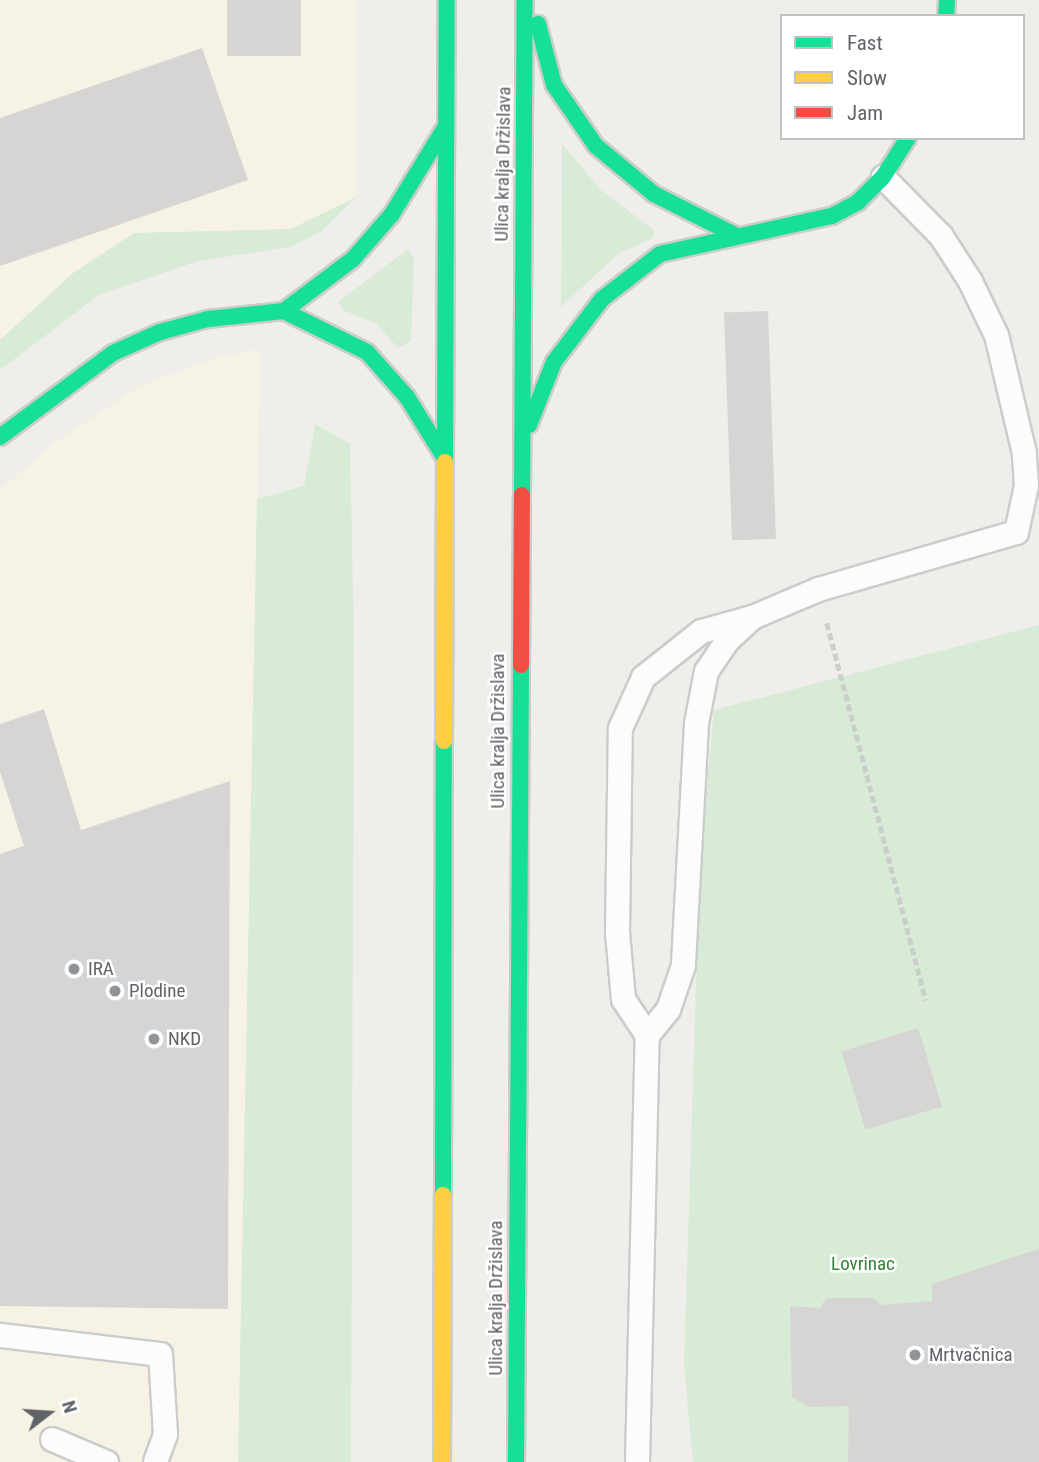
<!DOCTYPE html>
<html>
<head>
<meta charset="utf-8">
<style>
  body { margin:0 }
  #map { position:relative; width:1039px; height:1462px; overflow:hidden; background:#efeeea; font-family:"Roboto Condensed",sans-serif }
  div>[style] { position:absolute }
  .commercial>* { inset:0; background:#f7f3e4 }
  .green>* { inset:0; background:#d8ebd6 }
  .building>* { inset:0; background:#d6d5d3; transform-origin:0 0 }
  .path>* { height:4.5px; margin-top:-2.25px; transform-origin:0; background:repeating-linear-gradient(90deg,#cacfcc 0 7px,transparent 0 10.5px) }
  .roads { filter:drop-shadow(2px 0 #cbcccc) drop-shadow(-2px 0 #cbcccc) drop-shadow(0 2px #cbcccc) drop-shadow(0 -2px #cbcccc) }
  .lane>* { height:23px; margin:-11.5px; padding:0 11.5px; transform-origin:11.5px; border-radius:11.5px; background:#fdfcfc }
  .fast>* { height:16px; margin:-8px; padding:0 8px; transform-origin:8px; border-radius:8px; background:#16e098 }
  .slow>* { height:16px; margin:-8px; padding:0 8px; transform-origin:8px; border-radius:8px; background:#ffcf43 }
  .jam>* { height:16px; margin:-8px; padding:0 8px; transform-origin:8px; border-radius:8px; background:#f24e42 }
  .dots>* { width:19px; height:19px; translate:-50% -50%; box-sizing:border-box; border:4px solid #fff; border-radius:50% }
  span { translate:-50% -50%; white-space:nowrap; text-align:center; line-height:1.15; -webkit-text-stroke:5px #fff; paint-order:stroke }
  .street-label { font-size:19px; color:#5f6368 }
  .poi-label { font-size:19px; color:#5f6368 }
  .left { translate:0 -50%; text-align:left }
  .park-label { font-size:19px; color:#348238 }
  .legend { position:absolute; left:780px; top:14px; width:245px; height:126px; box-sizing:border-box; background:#fff; border:2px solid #bfc1c3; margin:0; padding:9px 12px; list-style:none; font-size:21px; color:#5f6368 }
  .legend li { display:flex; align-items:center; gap:14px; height:35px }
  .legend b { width:35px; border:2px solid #bfc1c3 }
  .north { position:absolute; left:14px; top:1378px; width:70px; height:70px; -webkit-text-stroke:5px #fff; paint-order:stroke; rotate:73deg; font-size:19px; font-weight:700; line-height:28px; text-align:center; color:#5f6368 }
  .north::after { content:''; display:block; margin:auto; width:24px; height:32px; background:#5f6368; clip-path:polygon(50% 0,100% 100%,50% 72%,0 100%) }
</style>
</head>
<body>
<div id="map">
  <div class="commercial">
    <i style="clip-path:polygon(0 0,356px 0,356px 197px,291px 229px,134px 233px,73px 273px,0 340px)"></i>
    <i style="clip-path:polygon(260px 349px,238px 1462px,0 1462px,0 490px,55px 443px,138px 387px,209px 360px)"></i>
  </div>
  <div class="green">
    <i style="clip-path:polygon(562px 144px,601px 190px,655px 231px,652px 239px,619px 253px,561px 307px)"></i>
    <i style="clip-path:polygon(356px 197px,322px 231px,291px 247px,198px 261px,99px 295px,0 370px,0 340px,73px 273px,134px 233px,291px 229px)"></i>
    <i style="clip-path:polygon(408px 249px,414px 258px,411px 341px,398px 348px,375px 323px,345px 311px,338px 302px)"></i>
    <i style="clip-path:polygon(315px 424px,350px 444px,354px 640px,351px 1462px,238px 1462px,257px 499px,304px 486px)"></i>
    <i style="clip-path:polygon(1039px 625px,1039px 1462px,693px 1462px,684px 1365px,700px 858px,714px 710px)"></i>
  </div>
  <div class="building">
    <i style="left:227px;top:0;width:74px;height:56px"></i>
    <i style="clip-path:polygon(202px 48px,248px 180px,0 266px,0 118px)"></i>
    <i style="left:768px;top:311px;width:228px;height:44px;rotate:88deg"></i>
    <i style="clip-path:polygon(44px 709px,81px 830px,230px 781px,228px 1309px,0 1306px,0 854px,24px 846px,0 772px,0 724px)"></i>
    <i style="left:918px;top:1028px;width:82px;height:80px;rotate:73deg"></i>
    <i style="clip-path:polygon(1039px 1249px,1039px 1462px,848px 1462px,849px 1406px,808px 1407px,792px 1397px,790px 1306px,820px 1308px,826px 1298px,873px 1298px,881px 1305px,932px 1301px,932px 1284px)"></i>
  </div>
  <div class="path">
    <i style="left:827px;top:623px;width:390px;rotate:75.3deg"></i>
  </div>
  <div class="roads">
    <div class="lane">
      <i style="left:752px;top:617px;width:34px;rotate:137deg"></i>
      <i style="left:727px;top:640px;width:37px;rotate:124deg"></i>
      <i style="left:706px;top:671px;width:53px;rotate:100.9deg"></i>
      <i style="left:696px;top:723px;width:242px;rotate:93.1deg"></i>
      <i style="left:683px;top:965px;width:46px;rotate:108.8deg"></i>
      <i style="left:668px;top:1009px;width:33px;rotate:129deg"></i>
      <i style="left:647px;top:1035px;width:43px;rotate:-123.7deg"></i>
      <i style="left:623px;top:999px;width:67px;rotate:-95.1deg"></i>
      <i style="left:617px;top:932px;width:204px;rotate:-89.2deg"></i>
      <i style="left:620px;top:728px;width:56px;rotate:-65.7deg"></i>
      <i style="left:643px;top:677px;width:74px;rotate:-38.4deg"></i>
      <i style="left:701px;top:631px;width:53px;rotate:-15.4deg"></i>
      <i style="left:752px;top:617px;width:72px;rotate:-23deg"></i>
      <i style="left:818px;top:589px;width:206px;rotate:-16.1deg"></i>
      <i style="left:1016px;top:532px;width:48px;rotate:-78deg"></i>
      <i style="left:1026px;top:485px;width:32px;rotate:-94deg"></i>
      <i style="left:1024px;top:453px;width:121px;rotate:-103.3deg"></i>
      <i style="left:996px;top:335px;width:60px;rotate:-115.7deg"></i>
      <i style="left:970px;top:281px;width:54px;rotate:-122.8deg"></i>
      <i style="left:941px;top:236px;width:83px;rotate:-134.5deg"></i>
      <i style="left:0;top:1335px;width:161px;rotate:6.8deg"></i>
      <i style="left:160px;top:1354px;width:80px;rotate:86.4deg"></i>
      <i style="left:165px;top:1434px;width:30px;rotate:110deg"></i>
      <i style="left:52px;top:1439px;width:59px;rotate:23.1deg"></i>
      <i style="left:637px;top:1462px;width:427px;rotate:-88.7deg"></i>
    </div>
    <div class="fast">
      <i style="left:946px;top:16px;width:16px;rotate:-86deg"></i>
      <i style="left:538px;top:24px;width:63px;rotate:75.3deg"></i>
      <i style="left:554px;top:85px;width:74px;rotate:55.5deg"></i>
      <i style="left:596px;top:146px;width:75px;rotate:39.6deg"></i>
      <i style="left:654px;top:194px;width:93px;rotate:26.8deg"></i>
      <i style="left:883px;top:177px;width:46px;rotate:-57.3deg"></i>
      <i style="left:284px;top:311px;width:93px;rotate:26.3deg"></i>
      <i style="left:367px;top:352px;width:60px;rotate:48.4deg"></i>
      <i style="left:407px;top:397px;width:70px;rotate:58.3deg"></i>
      <i style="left:529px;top:425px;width:68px;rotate:-68.4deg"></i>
      <i style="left:554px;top:362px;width:79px;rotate:-52.7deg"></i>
      <i style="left:602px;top:299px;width:73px;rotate:-37.8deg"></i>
      <i style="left:660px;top:254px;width:176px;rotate:-12.5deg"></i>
      <i style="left:832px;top:216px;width:30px;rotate:-28deg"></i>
      <i style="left:858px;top:202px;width:35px;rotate:-45deg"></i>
      <i style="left:0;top:437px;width:141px;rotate:-36.6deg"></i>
      <i style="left:113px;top:353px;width:51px;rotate:-24.1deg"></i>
      <i style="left:160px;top:332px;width:50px;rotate:-15.2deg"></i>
      <i style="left:208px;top:319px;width:76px;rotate:-6deg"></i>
      <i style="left:284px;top:311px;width:86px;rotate:-37deg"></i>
      <i style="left:353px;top:259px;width:60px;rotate:-49.1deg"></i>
      <i style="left:392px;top:214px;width:103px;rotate:-58.5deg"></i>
      <i style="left:445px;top:462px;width:462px;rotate:-89.8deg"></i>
      <i style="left:522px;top:495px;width:495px;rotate:-89.7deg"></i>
      <i style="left:443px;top:1195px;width:454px;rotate:-89.9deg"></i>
      <i style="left:516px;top:1462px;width:797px;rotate:-89.64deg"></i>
    </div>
    <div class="slow">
      <i style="left:444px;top:741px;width:279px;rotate:-89.8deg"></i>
      <i style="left:442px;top:1462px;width:267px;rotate:-89.8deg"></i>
    </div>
    <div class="jam">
      <i style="left:521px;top:665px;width:170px;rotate:-89.7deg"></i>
    </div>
  </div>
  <div class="dots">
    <i style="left:74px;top:969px;background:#919496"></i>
    <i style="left:115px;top:991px;background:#919496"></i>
    <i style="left:154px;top:1039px;background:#919496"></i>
    <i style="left:915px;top:1355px;background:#919496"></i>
  </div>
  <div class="street-label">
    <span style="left:503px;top:164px;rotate:-89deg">Ulica kralja Držislava</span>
    <span style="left:498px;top:731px;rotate:-90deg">Ulica kralja Držislava</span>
    <span style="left:496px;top:1298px;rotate:-90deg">Ulica kralja Držislava</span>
  </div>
  <div class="poi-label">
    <span class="left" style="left:88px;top:969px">IRA</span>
    <span class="left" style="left:129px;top:991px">Plodine</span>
    <span class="left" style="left:168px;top:1039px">NKD</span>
    <span class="left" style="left:929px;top:1355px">Mrtvačnica</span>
  </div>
  <div class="park-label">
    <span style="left:863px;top:1264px">Lovrinac</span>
  </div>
  <ul class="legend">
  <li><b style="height:9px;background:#16e098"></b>Fast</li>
  <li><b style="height:9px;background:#ffcf43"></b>Slow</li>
  <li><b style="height:9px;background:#f24e42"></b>Jam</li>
  </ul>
  <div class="north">N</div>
</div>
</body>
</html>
